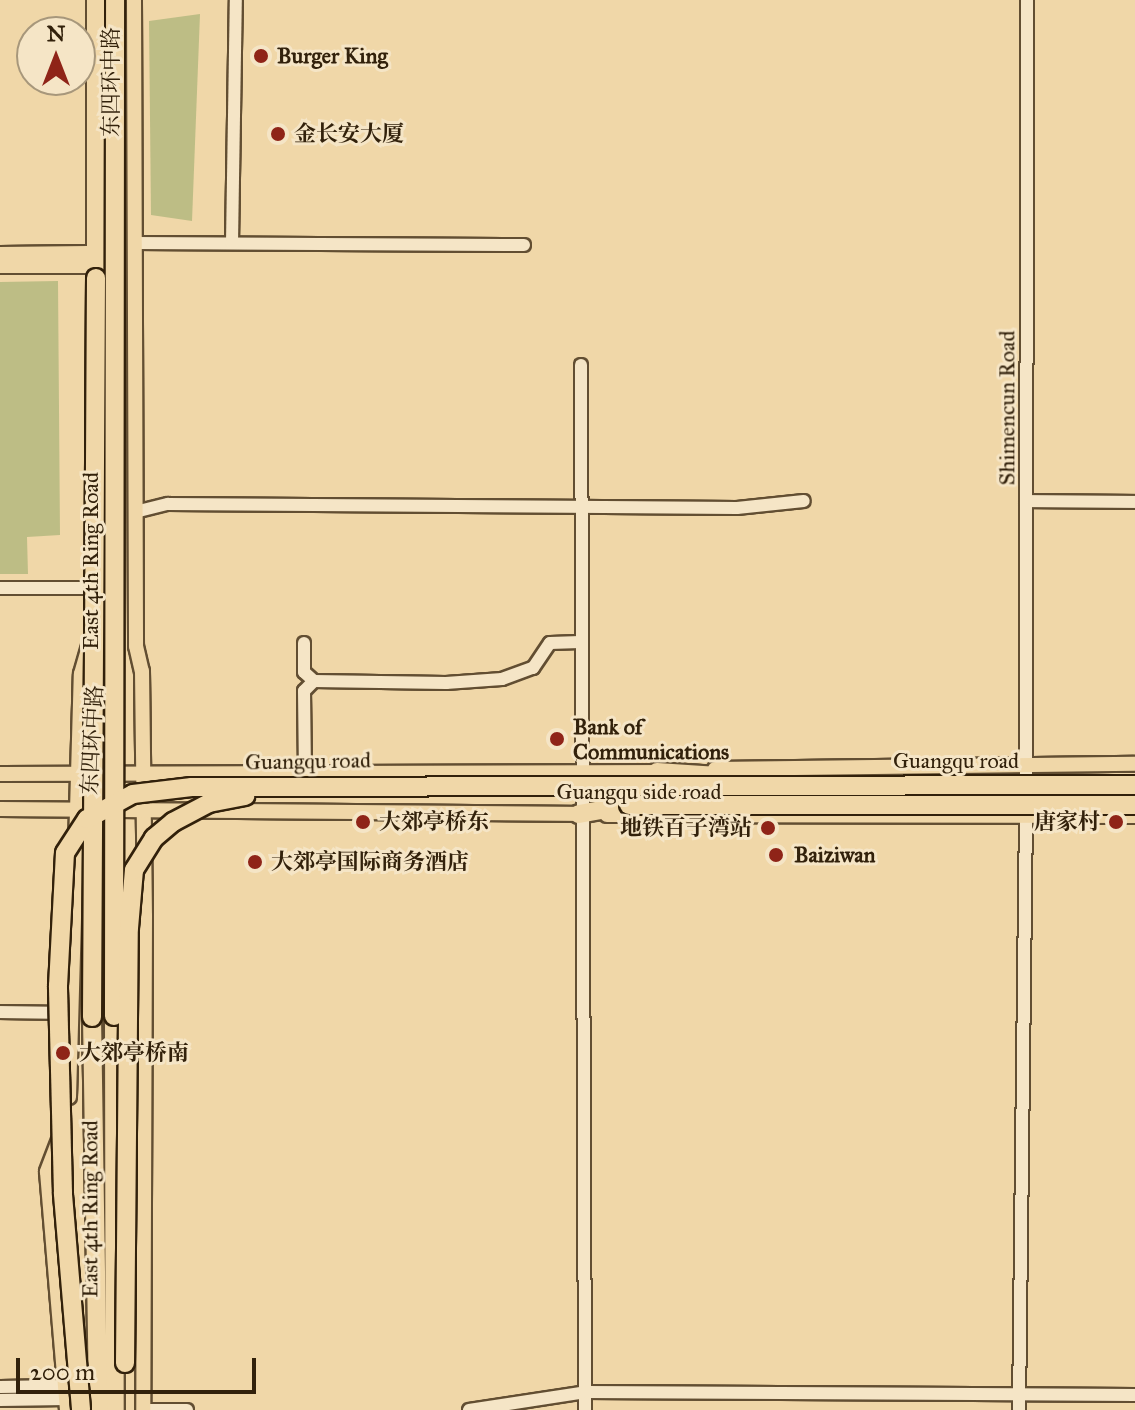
<!DOCTYPE html>
<html>
<head>
<meta charset="utf-8">
<style>
  body { margin:0 }
  #map { position:relative; width:1135px; height:1410px; overflow:hidden; background:#f0d7a8; font-family:"IM FELL Great Primer","Noto Serif SC",serif }
  div>[style] { position:absolute }
  .green>* { inset:0; background:#bdbd85 }
  .roads { filter:drop-shadow(2px 0 #624e32) drop-shadow(-2px 0 #624e32) drop-shadow(0 2px #624e32) drop-shadow(0 -2px #624e32) }
  .minor>* { height:12px; margin:-6px; padding:0 6px; transform-origin:6px; border-radius:6px; background:#f5e5c6 }
  .major>* { height:14px; margin:-7px; padding:0 7px; transform-origin:7px; border-radius:7px; background:#f0d7a8 }
  .highway>* { height:18px; margin:-9px; padding:0 9px; transform-origin:9px; border-radius:9px; background:#f0d7a8 }
  .bridges { filter:drop-shadow(2px 0 #32210b) drop-shadow(-2px 0 #32210b) drop-shadow(0 2px #32210b) drop-shadow(0 -2px #32210b) }
  .highway-bridge>* { height:18px; margin:-9px; padding:0 9px; transform-origin:9px; border-radius:9px; background:#f0d7a8 }
  .dots>* { width:22px; height:22px; translate:-50% -50%; box-sizing:border-box; border:4px solid #f5e5c6; border-radius:50% }
  span { translate:-50% -50%; white-space:nowrap; text-align:center; line-height:1.15; -webkit-text-stroke:6px #f5e5c6; paint-order:stroke }
  .poi-label { font-size:22px; color:#32210b; font-weight:700 }
  .left { translate:0 -50%; text-align:left }
  .right { translate:-100% -50%; text-align:right }
  .street-label { font-size:22px; color:#32210b }
  .north { position:absolute; left:16px; top:16px; width:80px; height:80px; box-sizing:border-box; background:#f5e5c6; border:2px solid #a7977b; border-radius:50%; rotate:0deg; font-size:22px; font-weight:700; line-height:32px; text-align:center; color:#32210b }
  .north::after { content:''; display:block; margin:auto; width:28px; height:36px; background:#8f2418; clip-path:polygon(50% 0,100% 100%,50% 72%,0 100%) }
  .scale { position:absolute; left:16px; top:1358px; width:240px; height:36px; box-sizing:border-box; border:4px solid #32210b; border-top:0; padding-left:10px; font-size:24px; line-height:28px; white-space:nowrap; color:#32210b; -webkit-text-stroke:6px #f5e5c6; paint-order:stroke }
</style>
</head>
<body>
<div id="map">
  <div class="green">
    <i style="clip-path:polygon(200px 14px,192px 221px,151px 215px,149px 21px)"></i>
    <i style="clip-path:polygon(58px 281px,60px 535px,27px 537px,28px 574px,0 574px,0 282px)"></i>
  </div>
  <div class="roads">
    <div class="minor">
      <i style="left:135px;top:243px;width:389px;rotate:0.3deg"></i>
      <i style="left:232px;top:243px;width:243px;rotate:-89.1deg"></i>
      <i style="left:581px;top:365px;width:1045px;rotate:89.78deg"></i>
      <i style="left:1026px;top:501px;width:109px;rotate:0.5deg"></i>
      <i style="left:135px;top:512px;width:34px;rotate:-14deg"></i>
      <i style="left:168px;top:504px;width:569px;rotate:0.4deg"></i>
      <i style="left:737px;top:508px;width:67px;rotate:-6deg"></i>
      <i style="left:0;top:588px;width:89px"></i>
      <i style="left:304px;top:643px;width:29px;rotate:90deg"></i>
      <i style="left:304px;top:672px;width:13px;rotate:42deg"></i>
      <i style="left:314px;top:681px;width:132px;rotate:0.9deg"></i>
      <i style="left:446px;top:683px;width:56px;rotate:-4.1deg"></i>
      <i style="left:502px;top:679px;width:33px;rotate:-20deg"></i>
      <i style="left:533px;top:668px;width:30px;rotate:-56deg"></i>
      <i style="left:550px;top:643px;width:30px;rotate:-2deg"></i>
      <i style="left:305px;top:773px;width:82px;rotate:-90.7deg"></i>
      <i style="left:304px;top:691px;width:14px;rotate:-45deg"></i>
      <i style="left:1026px;top:791px;width:791px;rotate:-89.93deg"></i>
      <i style="left:0;top:1012px;width:64px;rotate:0.9deg"></i>
      <i style="left:0;top:1387px;width:61px;rotate:-0.9deg"></i>
      <i style="left:0;top:1400px;width:66px;rotate:-0.9deg"></i>
      <i style="left:143px;top:1410px;width:44px"></i>
      <i style="left:469px;top:1410px;width:118px;rotate:-8.7deg"></i>
      <i style="left:586px;top:1392px;width:549px;rotate:0.31deg"></i>
      <i style="left:1019px;top:1410px;width:601px;rotate:-89.33deg"></i>
    </div>
    <div class="major">
      <i style="left:134px;top:0;width:646px;rotate:89.82deg"></i>
      <i style="left:136px;top:646px;width:26px;rotate:77deg"></i>
      <i style="left:142px;top:671px;width:245px;rotate:89.3deg"></i>
      <i style="left:145px;top:916px;width:494px;rotate:90.2deg"></i>
      <i style="left:0;top:254px;width:88px;rotate:-0.7deg"></i>
      <i style="left:0;top:266px;width:88px"></i>
      <i style="left:102px;top:644px;width:135px;rotate:88.3deg"></i>
      <i style="left:715px;top:769px;width:420px;rotate:-0.7deg"></i>
      <i style="left:0;top:774px;width:667px;rotate:-0.17deg"></i>
      <i style="left:0;top:809px;width:587px;rotate:0.49deg"></i>
      <i style="left:607px;top:815px;width:528px;rotate:0.11deg"></i>
      <i style="left:69px;top:1097px;width:423px;rotate:-88.4deg"></i>
      <i style="left:81px;top:674px;width:32px;rotate:-74deg"></i>
      <i style="left:59px;top:1140px;width:34px;rotate:111deg"></i>
      <i style="left:47px;top:1172px;width:239px;rotate:85.2deg"></i>
    </div>
    <div class="highway">
      <i style="left:96px;top:0;width:278px;rotate:90deg"></i>
      <i style="left:657px;top:772px;width:76px;rotate:3.8deg"></i>
      <i style="left:579px;top:814px;width:51px;rotate:-10.2deg"></i>
      <i style="left:114px;top:1016px;width:394px;rotate:89.9deg"></i>
      <i style="left:92px;top:1017px;width:393px;rotate:89.1deg"></i>
    </div>
  </div>
  <div class="bridges">
    <div class="highway-bridge">
      <i style="left:629px;top:805px;width:506px"></i>
      <i style="left:114px;top:1016px;width:1016px;rotate:-89.94deg"></i>
      <i style="left:92px;top:1017px;width:739px;rotate:-89.69deg"></i>
      <i style="left:125px;top:1363px;width:435px;rotate:-89.5deg"></i>
      <i style="left:129px;top:928px;width:58px;rotate:-85.1deg"></i>
      <i style="left:134px;top:870px;width:38px;rotate:-58deg"></i>
      <i style="left:154px;top:838px;width:25px;rotate:-40deg"></i>
      <i style="left:173px;top:822px;width:41px;rotate:-27.8deg"></i>
      <i style="left:209px;top:803px;width:37px;rotate:-11deg"></i>
      <i style="left:81px;top:1409px;width:217px;rotate:-94.8deg"></i>
      <i style="left:63px;top:1193px;width:207px;rotate:-91.4deg"></i>
      <i style="left:58px;top:986px;width:133px;rotate:-87deg"></i>
      <i style="left:65px;top:853px;width:40px;rotate:-57.1deg"></i>
      <i style="left:87px;top:819px;width:52px;rotate:-28.5deg"></i>
      <i style="left:133px;top:794px;width:59px;rotate:-6.8deg"></i>
      <i style="left:192px;top:787px;width:943px;rotate:-0.12deg"></i>
    </div>
  </div>
  <div class="dots">
    <i style="left:261px;top:56px;background:#8f2418"></i>
    <i style="left:278px;top:134px;background:#8f2418"></i>
    <i style="left:557px;top:739px;background:#8f2418"></i>
    <i style="left:363px;top:822px;background:#8f2418"></i>
    <i style="left:1116px;top:822px;background:#8f2418"></i>
    <i style="left:768px;top:828px;background:#8f2418"></i>
    <i style="left:776px;top:855px;background:#8f2418"></i>
    <i style="left:255px;top:862px;background:#8f2418"></i>
    <i style="left:63px;top:1053px;background:#8f2418"></i>
  </div>
  <div class="poi-label">
    <span class="left" style="left:277px;top:56px">Burger King</span>
    <span class="left" style="left:294px;top:134px">金长安大厦</span>
    <span class="left" style="left:573px;top:739px">Bank of<br>Communications</span>
    <span class="left" style="left:379px;top:822px">大郊亭桥东</span>
    <span class="right" style="left:1100px;top:822px">唐家村</span>
    <span class="right" style="left:752px;top:828px">地铁百子湾站</span>
    <span class="left" style="left:794px;top:855px">Baiziwan</span>
    <span class="left" style="left:271px;top:862px">大郊亭国际商务酒店</span>
    <span class="left" style="left:79px;top:1053px">大郊亭桥南</span>
  </div>
  <div class="street-label">
    <span style="left:111px;top:82px;rotate:-90deg">东四环中路</span>
    <span style="left:1007px;top:408px;rotate:-90deg">Shimencun Road</span>
    <span style="left:91px;top:561px;rotate:-90deg">East 4th Ring Road</span>
    <span style="left:92px;top:740px;rotate:-87deg">东四环中路</span>
    <span style="left:308px;top:761px;rotate:-1deg">Guangqu road</span>
    <span style="left:956px;top:761px">Guangqu road</span>
    <span style="left:639px;top:792px">Guangqu side road</span>
    <span style="left:90px;top:1209px;rotate:-90deg">East 4th Ring Road</span>
  </div>
  <div class="north">N</div>
  <div class="scale">200 m</div>
</div>
</body>
</html>
